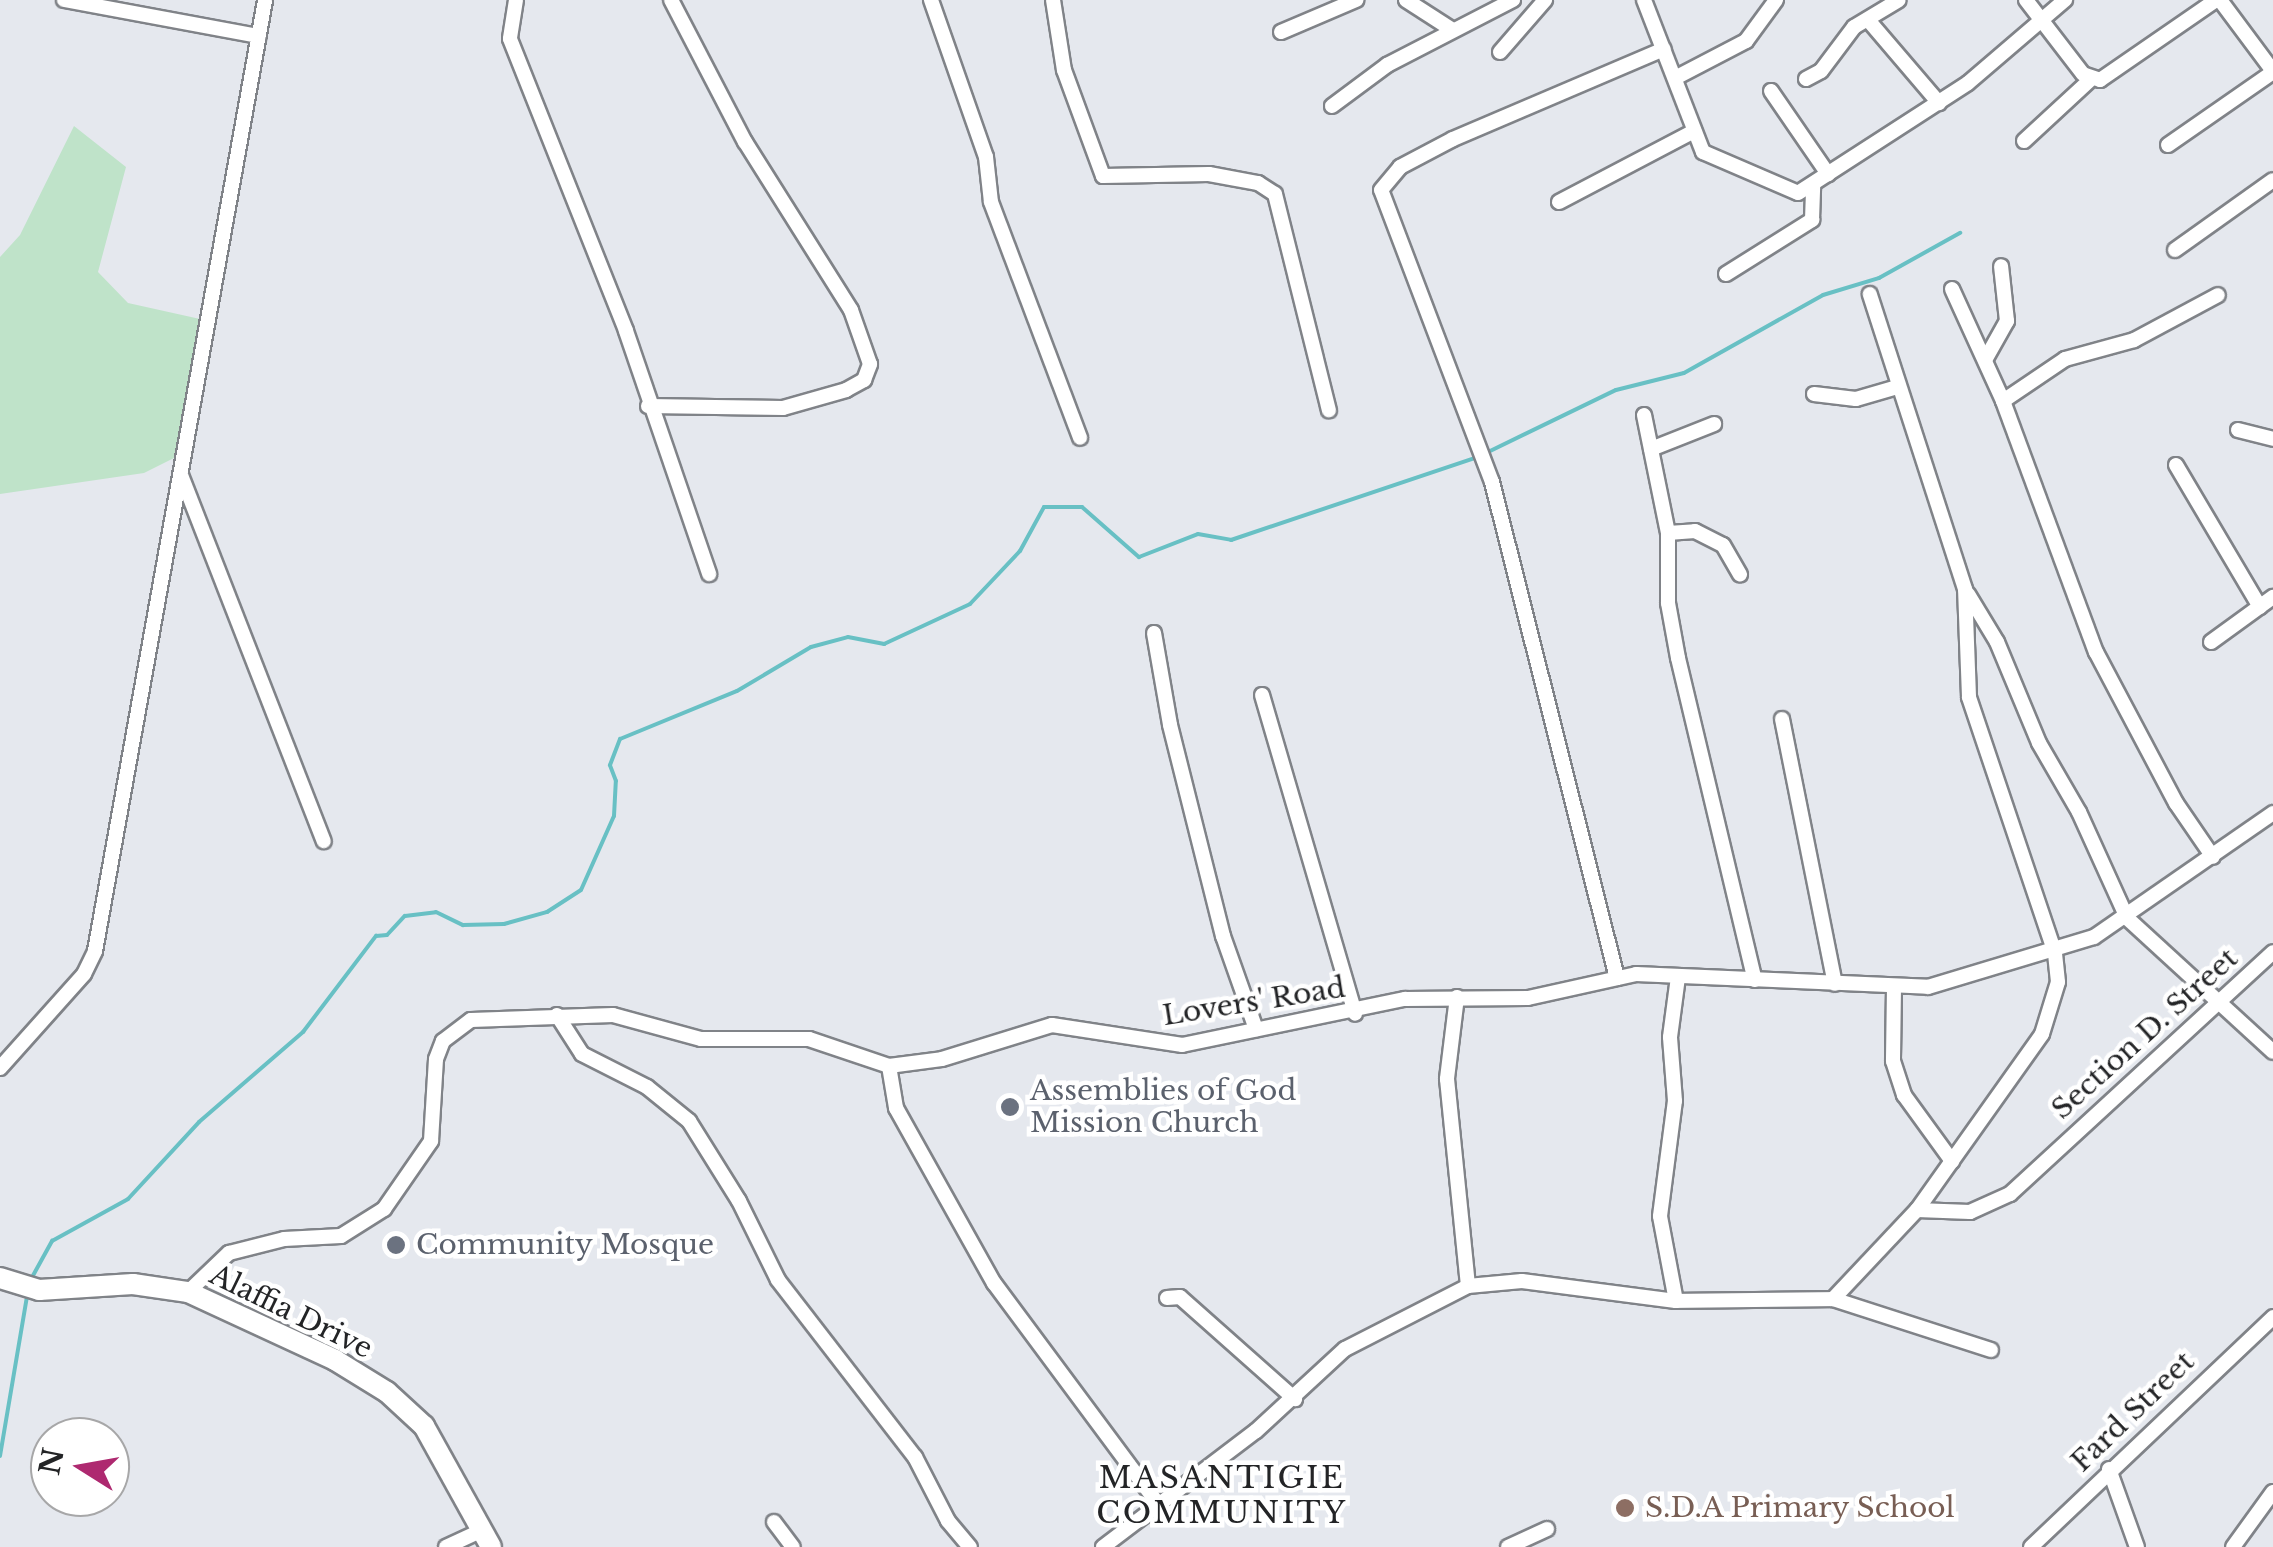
<!DOCTYPE html>
<html>
<head>
<meta charset="utf-8">
<style>
  body { margin:0 }
  #map { position:relative; width:2273px; height:1547px; overflow:hidden; background:#e5e8ee; font-family:"Libre Baskerville",serif }
  div>[style] { position:absolute }
  .green>* { inset:0; background:#bfe3c9 }
  .stream>* { height:4px; margin:-2px; padding:0 2px; transform-origin:2px; border-radius:2px; background:#68c0c4 }
  .roads { filter:drop-shadow(2px 0 #808388) drop-shadow(-2px 0 #808388) drop-shadow(0 2px #808388) drop-shadow(0 -2px #808388) }
  .street>* { height:14px; margin:-7px; padding:0 7px; transform-origin:7px; border-radius:7px; background:#fff }
  .secondary>* { height:20px; margin:-10px; padding:0 10px; transform-origin:10px; border-radius:10px; background:#fff }
  .dots>* { width:28px; height:28px; translate:-50% -50%; box-sizing:border-box; border:5px solid #fff; border-radius:50% }
  span { translate:-50% -50%; white-space:nowrap; text-align:center; line-height:1.15; -webkit-text-stroke:9px #fff; paint-order:stroke }
  .street-label { font-size:28px; color:#232426 }
  .worship-label { font-size:28px; color:#5b616d }
  .left { translate:0 -50%; text-align:left }
  .education-label { font-size:28px; color:#785e54 }
  .neighbourhood-label { font-size:30px; color:#232426; letter-spacing:2.5px }
  .north { position:absolute; left:30px; top:1417px; width:100px; height:100px; box-sizing:border-box; background:#fff; border:2px solid #a7a7a8; border-radius:50%; rotate:281deg; font-size:28px; font-weight:700; line-height:40px; text-align:center; color:#232426 }
  .north::after { content:''; display:block; margin:auto; width:35px; height:45px; background:#ae2970; clip-path:polygon(50% 0,100% 100%,50% 72%,0 100%) }
</style>
</head>
<body>
<div id="map">
  <div class="green">
    <i style="clip-path:polygon(74px 126px,126px 167px,98px 272px,128px 303px,200px 319px,174px 458px,144px 473px,0 494px,0 257px,20px 235px)"></i>
  </div>
  <div class="stream">
    <i style="left:1486px;top:453px;width:144px;rotate:-25.9deg"></i>
    <i style="left:1616px;top:390px;width:70px;rotate:-14deg"></i>
    <i style="left:1684px;top:373px;width:159px;rotate:-29.3deg"></i>
    <i style="left:1823px;top:295px;width:59px;rotate:-16.9deg"></i>
    <i style="left:1879px;top:278px;width:93px;rotate:-29.1deg"></i>
    <i style="left:30px;top:1281px;width:46px;rotate:-61.2deg"></i>
    <i style="left:52px;top:1241px;width:87px;rotate:-28.9deg"></i>
    <i style="left:128px;top:1199px;width:105px;rotate:-47.3deg"></i>
    <i style="left:199px;top:1122px;width:138px;rotate:-40.9deg"></i>
    <i style="left:303px;top:1032px;width:121px;rotate:-52.8deg"></i>
    <i style="left:376px;top:936px;width:11px;rotate:-5deg"></i>
    <i style="left:387px;top:935px;width:26px;rotate:-47deg"></i>
    <i style="left:405px;top:916px;width:31px;rotate:-7deg"></i>
    <i style="left:436px;top:912px;width:30px;rotate:26deg"></i>
    <i style="left:463px;top:925px;width:41px;rotate:-1.4deg"></i>
    <i style="left:504px;top:924px;width:45px;rotate:-15.6deg"></i>
    <i style="left:547px;top:912px;width:40px;rotate:-32.9deg"></i>
    <i style="left:581px;top:890px;width:81px;rotate:-66deg"></i>
    <i style="left:614px;top:816px;width:35px;rotate:-87deg"></i>
    <i style="left:616px;top:781px;width:17px;rotate:-111deg"></i>
    <i style="left:610px;top:765px;width:28px;rotate:-69deg"></i>
    <i style="left:620px;top:739px;width:126px;rotate:-22.3deg"></i>
    <i style="left:737px;top:691px;width:86px;rotate:-30.7deg"></i>
    <i style="left:811px;top:647px;width:38px;rotate:-15deg"></i>
    <i style="left:848px;top:637px;width:37px;rotate:11deg"></i>
    <i style="left:884px;top:644px;width:95px;rotate:-24.9deg"></i>
    <i style="left:970px;top:604px;width:73px;rotate:-46.7deg"></i>
    <i style="left:1020px;top:551px;width:50px;rotate:-61.4deg"></i>
    <i style="left:1044px;top:507px;width:38px"></i>
    <i style="left:1082px;top:507px;width:76px;rotate:41.3deg"></i>
    <i style="left:1139px;top:557px;width:63px;rotate:-21.3deg"></i>
    <i style="left:1198px;top:534px;width:34px;rotate:10deg"></i>
    <i style="left:1231px;top:540px;width:260px;rotate:-18.6deg"></i>
    <i style="left:0;top:1456px;width:162px;rotate:-80.4deg"></i>
  </div>
  <div class="roads">
    <div class="street">
      <i style="left:64px;top:0;width:198px;rotate:10.5deg"></i>
      <i style="left:516px;top:0;width:39px;rotate:99deg"></i>
      <i style="left:510px;top:39px;width:314px;rotate:68.3deg"></i>
      <i style="left:626px;top:331px;width:257px;rotate:71.1deg"></i>
      <i style="left:931px;top:0;width:166px;rotate:70.7deg"></i>
      <i style="left:986px;top:157px;width:45px;rotate:83.7deg"></i>
      <i style="left:991px;top:202px;width:252px;rotate:69.3deg"></i>
      <i style="left:1053px;top:0;width:71px;rotate:81.1deg"></i>
      <i style="left:1064px;top:70px;width:113px;rotate:69.8deg"></i>
      <i style="left:1103px;top:176px;width:106px;rotate:-1.1deg"></i>
      <i style="left:1209px;top:174px;width:50px;rotate:10.4deg"></i>
      <i style="left:1258px;top:183px;width:20px;rotate:33deg"></i>
      <i style="left:1275px;top:194px;width:223px;rotate:76deg"></i>
      <i style="left:1406px;top:0;width:54px;rotate:32.8deg"></i>
      <i style="left:1644px;top:0;width:163px;rotate:68.8deg"></i>
      <i style="left:1703px;top:152px;width:103px;rotate:23.3deg"></i>
      <i style="left:1798px;top:193px;width:202px;rotate:-32.9deg"></i>
      <i style="left:1968px;top:83px;width:128px;rotate:-40.6deg"></i>
      <i style="left:2026px;top:0;width:93px;rotate:52.4deg"></i>
      <i style="left:2083px;top:74px;width:18px;rotate:19deg"></i>
      <i style="left:2100px;top:80px;width:141px;rotate:-34.6deg"></i>
      <i style="left:2220px;top:0;width:89px;rotate:53.3deg"></i>
      <i style="left:1869px;top:21px;width:108px;rotate:49.5deg"></i>
      <i style="left:1281px;top:32px;width:82px;rotate:-23.1deg"></i>
      <i style="left:1500px;top:52px;width:69px;rotate:-49.1deg"></i>
      <i style="left:1675px;top:78px;width:80px;rotate:-27.5deg"></i>
      <i style="left:1746px;top:41px;width:51px;rotate:-53.8deg"></i>
      <i style="left:1806px;top:79px;width:17px;rotate:-28deg"></i>
      <i style="left:1821px;top:71px;width:55px;rotate:-53.1deg"></i>
      <i style="left:1854px;top:27px;width:52px;rotate:-31deg"></i>
      <i style="left:1771px;top:91px;width:101px;rotate:55.5deg"></i>
      <i style="left:1332px;top:106px;width:69px;rotate:-36.7deg"></i>
      <i style="left:1387px;top:65px;width:142px;rotate:-27.3deg"></i>
      <i style="left:2024px;top:141px;width:90px;rotate:-42.7deg"></i>
      <i style="left:2168px;top:145px;width:128px;rotate:-34.8deg"></i>
      <i style="left:1559px;top:202px;width:153px;rotate:-27.7deg"></i>
      <i style="left:2175px;top:250px;width:120px;rotate:-35.5deg"></i>
      <i style="left:1726px;top:274px;width:102px;rotate:-32.1deg"></i>
      <i style="left:1812px;top:220px;width:34px;rotate:-88deg"></i>
      <i style="left:1952px;top:289px;width:123px;rotate:65.5deg"></i>
      <i style="left:2003px;top:401px;width:268px;rotate:69.7deg"></i>
      <i style="left:2096px;top:652px;width:171px;rotate:62.1deg"></i>
      <i style="left:2176px;top:803px;width:65px;rotate:55.6deg"></i>
      <i style="left:1985px;top:360px;width:45px;rotate:-60.6deg"></i>
      <i style="left:2007px;top:321px;width:55px;rotate:-96.2deg"></i>
      <i style="left:1814px;top:394px;width:42px;rotate:6.8deg"></i>
      <i style="left:1856px;top:399px;width:43px;rotate:-16.3deg"></i>
      <i style="left:2003px;top:401px;width:75px;rotate:-34.1deg"></i>
      <i style="left:2065px;top:359px;width:72px;rotate:-15.4deg"></i>
      <i style="left:2134px;top:340px;width:95px;rotate:-28.2deg"></i>
      <i style="left:648px;top:406px;width:135px;rotate:0.8deg"></i>
      <i style="left:783px;top:408px;width:66px;rotate:-15.9deg"></i>
      <i style="left:846px;top:390px;width:21px;rotate:-29deg"></i>
      <i style="left:864px;top:380px;width:17px;rotate:-69deg"></i>
      <i style="left:870px;top:364px;width:57px;rotate:-109.4deg"></i>
      <i style="left:851px;top:310px;width:199px;rotate:-122.2deg"></i>
      <i style="left:745px;top:142px;width:160px;rotate:-117.5deg"></i>
      <i style="left:1644px;top:415px;width:120px;rotate:78.5deg"></i>
      <i style="left:1668px;top:533px;width:70px;rotate:90deg"></i>
      <i style="left:1668px;top:603px;width:56px;rotate:79.7deg"></i>
      <i style="left:1678px;top:658px;width:331px;rotate:76.6deg"></i>
      <i style="left:2238px;top:430px;width:36px;rotate:14deg"></i>
      <i style="left:1651px;top:449px;width:68px;rotate:-21.6deg"></i>
      <i style="left:2176px;top:465px;width:165px;rotate:59.4deg"></i>
      <i style="left:181px;top:475px;width:393px;rotate:68.7deg"></i>
      <i style="left:1668px;top:533px;width:27px;rotate:-4deg"></i>
      <i style="left:1695px;top:531px;width:31px;rotate:27deg"></i>
      <i style="left:1723px;top:545px;width:34px;rotate:60deg"></i>
      <i style="left:1968px;top:594px;width:56px;rotate:58.9deg"></i>
      <i style="left:1997px;top:642px;width:109px;rotate:67.4deg"></i>
      <i style="left:2039px;top:743px;width:80px;rotate:59.9deg"></i>
      <i style="left:2079px;top:812px;width:116px;rotate:65.6deg"></i>
      <i style="left:2127px;top:918px;width:198px;rotate:42.5deg"></i>
      <i style="left:1154px;top:633px;width:93px;rotate:80.1deg"></i>
      <i style="left:1170px;top:725px;width:218px;rotate:75.9deg"></i>
      <i style="left:1223px;top:936px;width:99px;rotate:70.5deg"></i>
      <i style="left:2211px;top:642px;width:77px;rotate:-36deg"></i>
      <i style="left:1262px;top:695px;width:332px;rotate:73.7deg"></i>
      <i style="left:1782px;top:719px;width:270px;rotate:78.7deg"></i>
      <i style="left:1617px;top:978px;width:512px;rotate:-104.14deg"></i>
      <i style="left:1492px;top:482px;width:312px;rotate:-110.8deg"></i>
      <i style="left:1381px;top:190px;width:30px;rotate:-50deg"></i>
      <i style="left:1400px;top:167px;width:60px;rotate:-27.8deg"></i>
      <i style="left:1453px;top:139px;width:229px;rotate:-23.1deg"></i>
      <i style="left:1894px;top:987px;width:74px;rotate:90.8deg"></i>
      <i style="left:1893px;top:1061px;width:36px;rotate:72deg"></i>
      <i style="left:1904px;top:1095px;width:82px;rotate:54deg"></i>
      <i style="left:1457px;top:997px;width:83px;rotate:97deg"></i>
      <i style="left:1447px;top:1079px;width:208px;rotate:84.2deg"></i>
      <i style="left:557px;top:1015px;width:46px;rotate:57.3deg"></i>
      <i style="left:582px;top:1054px;width:73px;rotate:26.9deg"></i>
      <i style="left:647px;top:1087px;width:54px;rotate:39deg"></i>
      <i style="left:689px;top:1121px;width:94px;rotate:58deg"></i>
      <i style="left:739px;top:1201px;width:88px;rotate:63.7deg"></i>
      <i style="left:778px;top:1280px;width:224px;rotate:52.3deg"></i>
      <i style="left:915px;top:1457px;width:72px;rotate:62.7deg"></i>
      <i style="left:948px;top:1521px;width:34px;rotate:50deg"></i>
      <i style="left:889px;top:1066px;width:43px;rotate:80.5deg"></i>
      <i style="left:896px;top:1108px;width:201px;rotate:60.8deg"></i>
      <i style="left:994px;top:1283px;width:275px;rotate:53.4deg"></i>
      <i style="left:0;top:1068px;width:126px;rotate:-48.2deg"></i>
      <i style="left:84px;top:974px;width:25px;rotate:-64deg"></i>
      <i style="left:95px;top:951px;width:966px;rotate:-79.86deg"></i>
      <i style="left:1917px;top:1210px;width:53px;rotate:2.2deg"></i>
      <i style="left:1970px;top:1212px;width:44px;rotate:-24.2deg"></i>
      <i style="left:2010px;top:1194px;width:357px;rotate:-42.6deg"></i>
      <i style="left:188px;top:1292px;width:57px;rotate:-43.6deg"></i>
      <i style="left:229px;top:1253px;width:57px;rotate:-14.3deg"></i>
      <i style="left:284px;top:1239px;width:57px;rotate:-3deg"></i>
      <i style="left:341px;top:1236px;width:51px;rotate:-32.1deg"></i>
      <i style="left:384px;top:1209px;width:83px;rotate:-55.3deg"></i>
      <i style="left:431px;top:1141px;width:82px;rotate:-86.5deg"></i>
      <i style="left:436px;top:1059px;width:19px;rotate:-69deg"></i>
      <i style="left:443px;top:1041px;width:35px;rotate:-37deg"></i>
      <i style="left:471px;top:1020px;width:142px;rotate:-2deg"></i>
      <i style="left:613px;top:1015px;width:91px;rotate:15.3deg"></i>
      <i style="left:701px;top:1039px;width:108px"></i>
      <i style="left:809px;top:1039px;width:84px;rotate:18.6deg"></i>
      <i style="left:889px;top:1066px;width:53px;rotate:-7.5deg"></i>
      <i style="left:942px;top:1059px;width:115px;rotate:-17.2deg"></i>
      <i style="left:1052px;top:1025px;width:132px;rotate:8.7deg"></i>
      <i style="left:1182px;top:1045px;width:228px;rotate:-11.7deg"></i>
      <i style="left:1405px;top:999px;width:123px;rotate:-0.5deg"></i>
      <i style="left:1528px;top:998px;width:111px;rotate:-12.5deg"></i>
      <i style="left:1636px;top:974px;width:292px;rotate:2.5deg"></i>
      <i style="left:1928px;top:987px;width:173px;rotate:-16.8deg"></i>
      <i style="left:2094px;top:937px;width:218px;rotate:-34.7deg"></i>
      <i style="left:1167px;top:1298px;width:13px;rotate:-4deg"></i>
      <i style="left:1180px;top:1297px;width:154px;rotate:41.6deg"></i>
      <i style="left:1833px;top:1299px;width:166px;rotate:17.9deg"></i>
      <i style="left:1676px;top:1301px;width:86px;rotate:-100.7deg"></i>
      <i style="left:1660px;top:1216px;width:116px;rotate:-82.6deg"></i>
      <i style="left:1675px;top:1101px;width:64px;rotate:-94.5deg"></i>
      <i style="left:1670px;top:1037px;width:61px;rotate:-82.4deg"></i>
      <i style="left:2109px;top:1469px;width:83px;rotate:70.3deg"></i>
      <i style="left:774px;top:1522px;width:31px;rotate:53deg"></i>
      <i style="left:446px;top:1547px;width:38px;rotate:-25deg"></i>
      <i style="left:1103px;top:1547px;width:192px;rotate:-37.2deg"></i>
      <i style="left:1256px;top:1431px;width:121px;rotate:-42.7deg"></i>
      <i style="left:1345px;top:1349px;width:138px;rotate:-27.1deg"></i>
      <i style="left:1468px;top:1286px;width:54px;rotate:-5.3deg"></i>
      <i style="left:1522px;top:1281px;width:155px;rotate:7.4deg"></i>
      <i style="left:1676px;top:1301px;width:157px;rotate:-0.7deg"></i>
      <i style="left:1833px;top:1299px;width:122px;rotate:-46.7deg"></i>
      <i style="left:1917px;top:1210px;width:216px;rotate:-54.6deg"></i>
      <i style="left:2042px;top:1034px;width:54px;rotate:-72.9deg"></i>
      <i style="left:2058px;top:982px;width:29px;rotate:-96deg"></i>
      <i style="left:2055px;top:953px;width:270px;rotate:-108.6deg"></i>
      <i style="left:1969px;top:697px;width:108px;rotate:-92.1deg"></i>
      <i style="left:1965px;top:589px;width:310px;rotate:-107.9deg"></i>
      <i style="left:1508px;top:1547px;width:43px;rotate:-24.8deg"></i>
      <i style="left:2031px;top:1547px;width:334px;rotate:-43.5deg"></i>
      <i style="left:2233px;top:1547px;width:68px;rotate:-54deg"></i>
    </div>
    <div class="secondary">
      <i style="left:0;top:1278px;width:41px;rotate:17.1deg"></i>
      <i style="left:39px;top:1290px;width:94px;rotate:-3.7deg"></i>
      <i style="left:133px;top:1284px;width:56px;rotate:8.3deg"></i>
      <i style="left:188px;top:1292px;width:162px;rotate:24.8deg"></i>
      <i style="left:335px;top:1360px;width:61px;rotate:31.6deg"></i>
      <i style="left:387px;top:1392px;width:50px;rotate:42.6deg"></i>
      <i style="left:424px;top:1426px;width:138px;rotate:61deg"></i>
    </div>
  </div>
  <div class="dots">
    <i style="left:1010px;top:1107px;background:#6b7280"></i>
    <i style="left:396px;top:1245px;background:#6b7280"></i>
    <i style="left:1625px;top:1508px;background:#8d6e63"></i>
  </div>
  <div class="street-label">
    <span style="left:1254px;top:1002px;rotate:-9deg">Lovers' Road</span>
    <span style="left:2145px;top:1034px;rotate:-42deg">Section D. Street</span>
    <span style="left:291px;top:1312px;rotate:26deg">Alaffia Drive</span>
    <span style="left:2133px;top:1412px;rotate:-44deg">Fard Street</span>
  </div>
  <div class="worship-label">
    <span class="left" style="left:1030px;top:1107px">Assemblies of God<br>Mission Church</span>
    <span class="left" style="left:416px;top:1245px">Community Mosque</span>
  </div>
  <div class="education-label">
    <span class="left" style="left:1645px;top:1508px">S.D.A Primary School</span>
  </div>
  <div class="neighbourhood-label">
    <span style="left:1222px;top:1495px">MASANTIGIE<br>COMMUNITY</span>
  </div>
  <div class="north">N</div>
</div>
</body>
</html>
